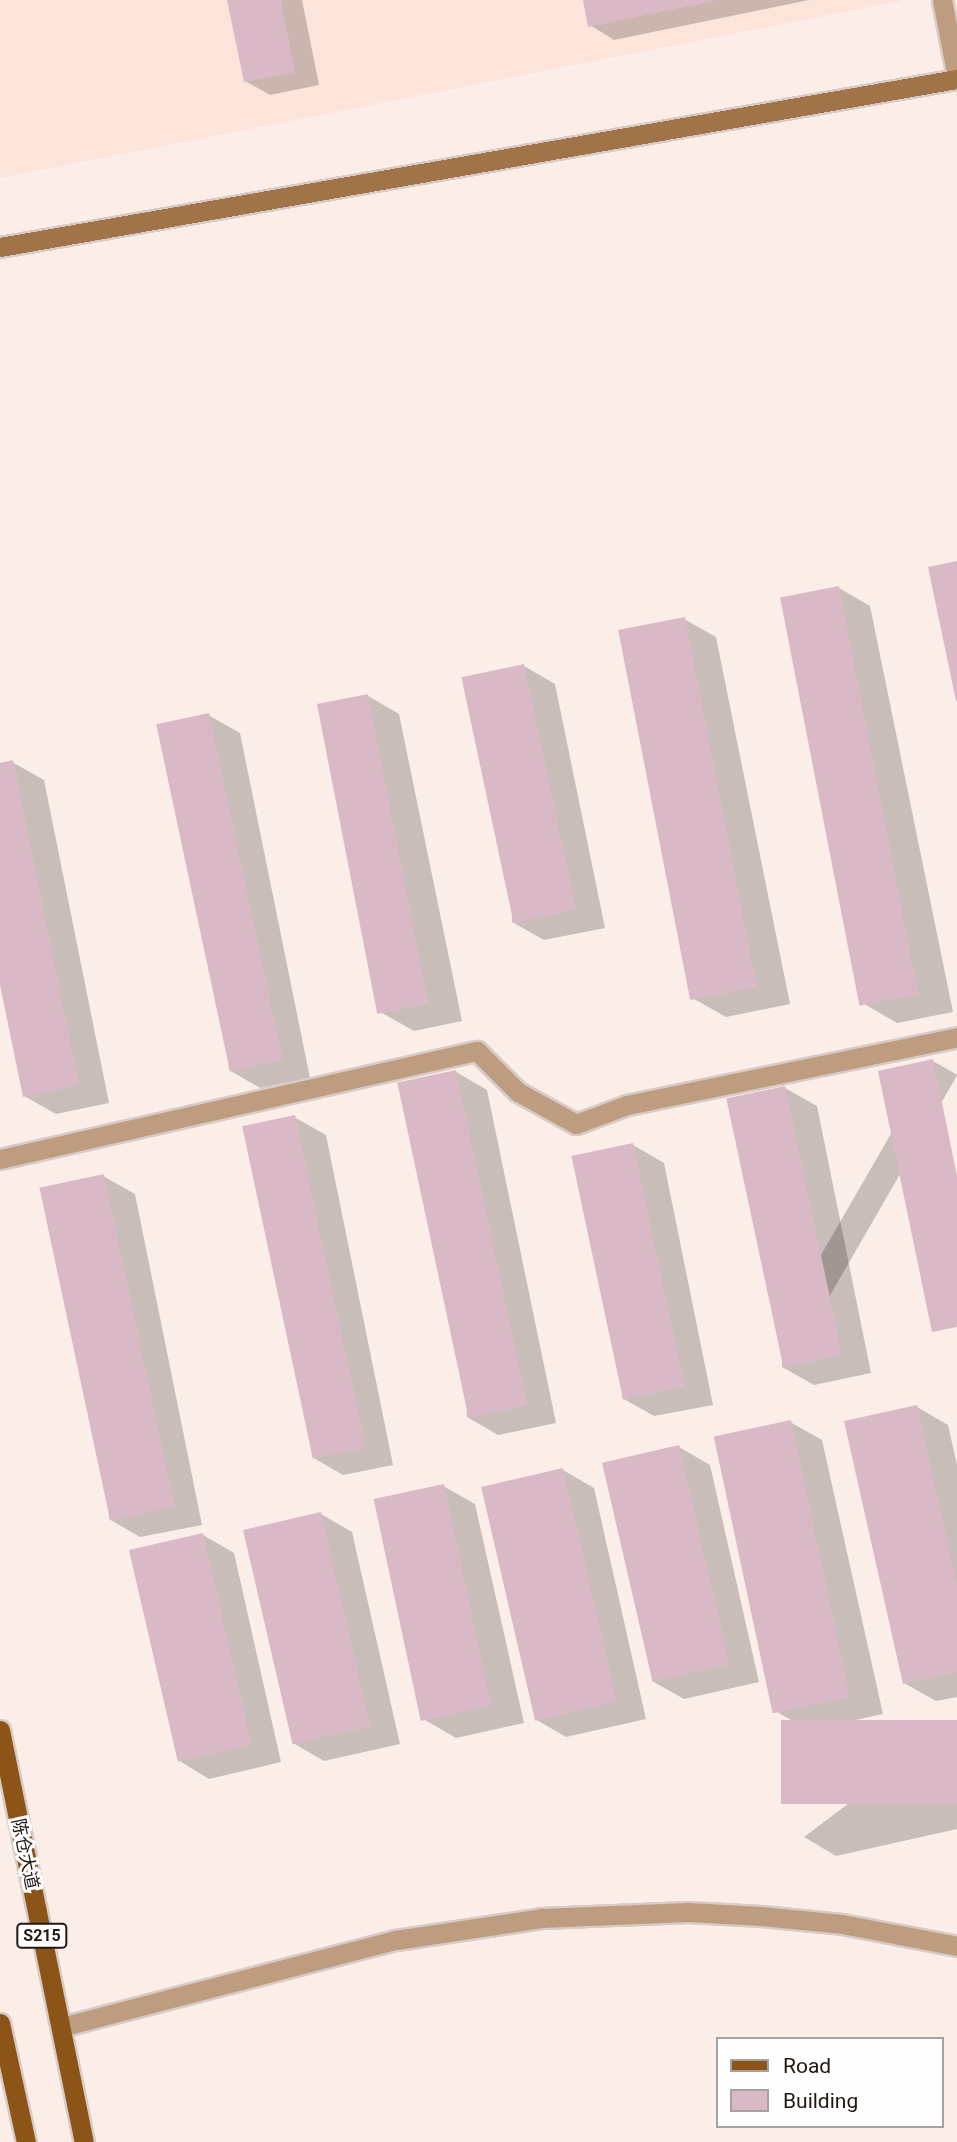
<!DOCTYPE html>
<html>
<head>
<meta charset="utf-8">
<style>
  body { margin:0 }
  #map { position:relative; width:957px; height:2142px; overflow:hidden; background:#fbede8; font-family:Roboto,"Noto Sans SC",sans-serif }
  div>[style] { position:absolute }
  .built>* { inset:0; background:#fde4da }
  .shadow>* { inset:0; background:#0003; transform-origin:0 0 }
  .building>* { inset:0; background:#dab9c6; transform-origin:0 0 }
  .roads { filter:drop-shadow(2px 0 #d8cbc6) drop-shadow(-2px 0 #d8cbc6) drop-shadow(0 2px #d8cbc6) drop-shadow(0 -2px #d8cbc6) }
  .minor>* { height:19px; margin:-9.5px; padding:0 9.5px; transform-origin:9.5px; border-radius:9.5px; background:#bd9c80 }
  .tertiary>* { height:19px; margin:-9.5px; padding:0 9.5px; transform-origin:9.5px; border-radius:9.5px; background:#bd9c80 }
  .secondary>* { height:19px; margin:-9.5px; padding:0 9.5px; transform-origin:9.5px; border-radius:9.5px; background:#a17348 }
  .primary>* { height:19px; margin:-9.5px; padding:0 9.5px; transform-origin:9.5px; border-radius:9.5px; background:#8d5417 }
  span { translate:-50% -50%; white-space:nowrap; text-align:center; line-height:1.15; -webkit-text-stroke:6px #fefefe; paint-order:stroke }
  .shield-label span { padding:2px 5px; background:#fefefe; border:2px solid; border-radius:5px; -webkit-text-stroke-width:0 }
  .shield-label { font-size:16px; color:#221712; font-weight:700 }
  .street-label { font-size:18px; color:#221712 }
  .legend { position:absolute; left:716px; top:2037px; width:228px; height:91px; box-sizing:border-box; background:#fefefe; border:2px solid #a6a2a0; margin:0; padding:9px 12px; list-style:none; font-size:21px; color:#221712 }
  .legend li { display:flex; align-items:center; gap:14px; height:35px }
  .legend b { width:35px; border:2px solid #a6a2a0 }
</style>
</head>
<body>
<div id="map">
  <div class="built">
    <i style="clip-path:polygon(0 0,900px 0,900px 1px,0 178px)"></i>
  </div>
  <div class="shadow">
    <i style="clip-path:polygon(229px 0,302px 0,319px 85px,270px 95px,245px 81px)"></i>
    <i style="clip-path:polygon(584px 0,809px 0,614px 40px,590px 25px)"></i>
    <i style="clip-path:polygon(839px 588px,870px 606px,953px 1012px,897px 1023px,866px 1005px)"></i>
    <i style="clip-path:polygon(684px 619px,716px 637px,790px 1004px,726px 1017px,694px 999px)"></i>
    <i style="clip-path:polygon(524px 666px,555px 684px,605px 928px,544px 940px,512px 922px)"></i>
    <i style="clip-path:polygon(368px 696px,399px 714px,462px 1021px,414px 1031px,382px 1013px)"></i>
    <i style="clip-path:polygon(208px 715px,240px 733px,310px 1078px,260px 1088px,229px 1070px)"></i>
    <i style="clip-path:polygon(12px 762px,44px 780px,109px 1103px,56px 1114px,24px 1096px,0 976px,0 764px)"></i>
    <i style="left:933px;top:1061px;width:28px;height:270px;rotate:30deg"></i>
    <i style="clip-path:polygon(456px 1072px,487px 1090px,556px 1423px,498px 1435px,467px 1417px)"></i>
    <i style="clip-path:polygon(785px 1088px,817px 1106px,871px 1373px,814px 1385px,782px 1367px)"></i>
    <i style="clip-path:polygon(294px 1117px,326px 1135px,393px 1465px,343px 1475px,312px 1457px)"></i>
    <i style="clip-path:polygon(633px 1145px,664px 1163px,713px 1405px,654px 1416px,622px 1398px)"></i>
    <i style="clip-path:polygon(103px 1176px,135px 1194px,202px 1525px,140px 1537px,109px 1519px)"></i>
    <i style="clip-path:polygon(917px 1407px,948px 1425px,957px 1465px,957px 1697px,936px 1701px,904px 1683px)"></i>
    <i style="clip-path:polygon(790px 1422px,822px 1440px,883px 1714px,809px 1730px,777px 1712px)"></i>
    <i style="clip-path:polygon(679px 1447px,710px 1465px,759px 1682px,684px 1699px,652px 1681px)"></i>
    <i style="clip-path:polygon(563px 1470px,594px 1488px,646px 1719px,566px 1737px,535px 1719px)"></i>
    <i style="clip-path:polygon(443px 1486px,475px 1504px,524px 1723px,456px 1738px,425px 1720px)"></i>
    <i style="clip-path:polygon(321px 1514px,352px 1532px,400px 1744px,324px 1761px,293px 1743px)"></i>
    <i style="clip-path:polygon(203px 1535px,234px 1553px,281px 1762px,209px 1779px,178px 1760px)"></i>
    <i style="clip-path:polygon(957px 1722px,957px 1829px,836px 1856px,804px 1837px)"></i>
  </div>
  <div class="building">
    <i style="clip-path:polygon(227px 0,281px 0,295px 72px,244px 82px)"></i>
    <i style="clip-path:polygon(583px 0,713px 0,713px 1px,588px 27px)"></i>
    <i style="clip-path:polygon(957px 561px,957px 701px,956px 701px,928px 567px)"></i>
    <i style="left:839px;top:586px;width:416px;height:60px;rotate:79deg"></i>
    <i style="left:685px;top:617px;width:377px;height:68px;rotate:79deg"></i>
    <i style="left:524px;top:664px;width:251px;height:64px;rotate:78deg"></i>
    <i style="left:368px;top:694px;width:316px;height:52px;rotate:79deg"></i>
    <i style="left:209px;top:713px;width:355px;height:54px;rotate:78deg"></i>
    <i style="clip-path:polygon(13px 760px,79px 1085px,23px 1097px,0 985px,0 763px)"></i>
    <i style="clip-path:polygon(933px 1059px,957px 1176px,957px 1327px,932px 1332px,878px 1071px)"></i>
    <i style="left:456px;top:1070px;width:343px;height:60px;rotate:78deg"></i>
    <i style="left:785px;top:1086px;width:275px;height:60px;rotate:78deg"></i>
    <i style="left:295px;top:1115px;width:340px;height:54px;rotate:78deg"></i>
    <i style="left:633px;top:1143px;width:249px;height:63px;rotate:78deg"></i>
    <i style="left:104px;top:1174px;width:340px;height:66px;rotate:78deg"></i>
    <i style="clip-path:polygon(917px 1405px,957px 1584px,957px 1672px,903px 1684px,844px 1421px)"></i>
    <i style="left:791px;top:1420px;width:283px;height:79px;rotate:78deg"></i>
    <i style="left:679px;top:1445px;width:225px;height:79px;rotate:77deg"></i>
    <i style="left:563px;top:1468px;width:240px;height:84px;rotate:77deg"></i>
    <i style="left:444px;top:1484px;width:227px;height:72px;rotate:78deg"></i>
    <i style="left:321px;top:1512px;width:220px;height:80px;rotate:77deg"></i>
    <i style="left:203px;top:1533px;width:217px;height:76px;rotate:77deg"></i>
    <i style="left:957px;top:1720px;width:84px;height:176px;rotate:90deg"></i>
  </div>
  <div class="roads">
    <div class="minor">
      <i style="left:942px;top:0;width:78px;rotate:79deg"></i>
      <i style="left:0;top:1159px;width:489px;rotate:-12.8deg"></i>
      <i style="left:477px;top:1051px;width:58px;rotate:45deg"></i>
      <i style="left:518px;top:1092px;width:66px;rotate:28.9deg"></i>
      <i style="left:576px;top:1124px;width:54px;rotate:-20.4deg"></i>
      <i style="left:627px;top:1105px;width:337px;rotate:-11.6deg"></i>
    </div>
    <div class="tertiary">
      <i style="left:61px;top:2027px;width:346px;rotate:-14.6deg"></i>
      <i style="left:396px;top:1940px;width:147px;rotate:-8.6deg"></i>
      <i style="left:541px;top:1918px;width:147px;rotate:-2.3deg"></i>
      <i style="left:688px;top:1912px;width:73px;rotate:3.1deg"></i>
      <i style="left:761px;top:1916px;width:81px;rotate:5.6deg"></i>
      <i style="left:842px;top:1924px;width:117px;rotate:10.8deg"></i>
    </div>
    <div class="secondary">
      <i style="left:0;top:247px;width:972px;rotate:-9.96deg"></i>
    </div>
    <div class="primary">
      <i style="left:0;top:1730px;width:420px;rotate:78.5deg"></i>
      <i style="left:0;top:2023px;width:122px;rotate:77.7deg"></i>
    </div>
  </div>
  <div class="shield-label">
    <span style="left:42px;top:1936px">S215</span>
  </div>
  <div class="street-label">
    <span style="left:25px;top:1854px;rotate:78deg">陈仓大道</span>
  </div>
  <ul class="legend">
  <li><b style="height:9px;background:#8d5417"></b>Road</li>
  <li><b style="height:19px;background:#dab9c6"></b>Building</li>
  </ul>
</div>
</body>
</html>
